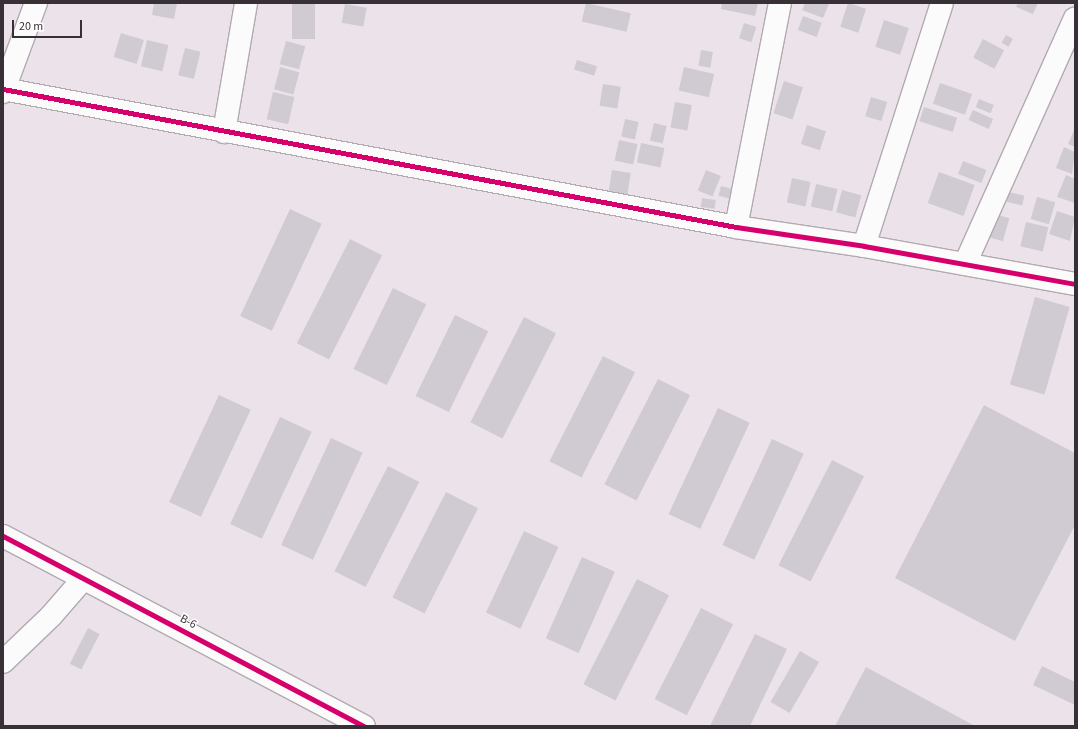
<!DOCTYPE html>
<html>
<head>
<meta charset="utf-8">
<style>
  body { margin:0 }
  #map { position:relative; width:1078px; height:729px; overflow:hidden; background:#ece2ea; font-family:"Source Sans 3",sans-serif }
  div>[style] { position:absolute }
  .building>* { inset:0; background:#d0cbd2; transform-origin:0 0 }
  .roads { filter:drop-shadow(1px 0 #b2aab0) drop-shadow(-1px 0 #b2aab0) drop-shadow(0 1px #b2aab0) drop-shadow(0 -1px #b2aab0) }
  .minor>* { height:22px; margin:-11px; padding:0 11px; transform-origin:11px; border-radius:11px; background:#fcfbfc }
  .cycleway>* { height:5px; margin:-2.5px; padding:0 2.5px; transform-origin:2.5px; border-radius:2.5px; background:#d6006c }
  span { translate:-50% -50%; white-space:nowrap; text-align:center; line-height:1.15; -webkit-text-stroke:3px #fff; paint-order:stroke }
  .street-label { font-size:12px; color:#373036 }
  .frame { position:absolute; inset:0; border:4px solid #373036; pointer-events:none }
  .scale { position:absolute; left:12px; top:20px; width:70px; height:18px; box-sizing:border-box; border:2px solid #373036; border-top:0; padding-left:5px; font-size:12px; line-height:14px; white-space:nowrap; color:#373036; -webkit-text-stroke:3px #fff; paint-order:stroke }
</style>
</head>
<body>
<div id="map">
  <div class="building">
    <i style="clip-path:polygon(154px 3px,177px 3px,174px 19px,152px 15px)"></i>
    <i style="left:292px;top:3px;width:23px;height:36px"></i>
    <i style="left:586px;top:3px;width:46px;height:19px;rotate:13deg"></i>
    <i style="clip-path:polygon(722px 3px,758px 3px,755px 16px,721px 9px)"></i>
    <i style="clip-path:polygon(805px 3px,829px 4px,823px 18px,802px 10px)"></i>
    <i style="left:848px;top:3px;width:19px;height:25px;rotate:18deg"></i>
    <i style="clip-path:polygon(1018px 3px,1038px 3px,1033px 14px,1016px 7px)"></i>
    <i style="left:345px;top:4px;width:22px;height:19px;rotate:10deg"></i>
    <i style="left:803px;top:16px;width:20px;height:15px;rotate:20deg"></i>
    <i style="left:884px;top:20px;width:26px;height:28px;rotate:18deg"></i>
    <i style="left:744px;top:23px;width:13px;height:16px;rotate:18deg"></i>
    <i style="left:121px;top:33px;width:24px;height:25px;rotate:17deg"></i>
    <i style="left:1006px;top:35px;width:8px;height:9px;rotate:30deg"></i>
    <i style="left:983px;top:39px;width:24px;height:21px;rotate:28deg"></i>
    <i style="left:147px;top:40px;width:22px;height:27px;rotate:13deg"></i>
    <i style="left:286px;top:41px;width:20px;height:24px;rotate:15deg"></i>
    <i style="left:185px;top:48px;width:16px;height:28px;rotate:14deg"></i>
    <i style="left:701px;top:50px;width:12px;height:16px;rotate:9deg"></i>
    <i style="left:577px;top:60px;width:21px;height:10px;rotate:17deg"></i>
    <i style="left:280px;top:67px;width:20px;height:23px;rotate:15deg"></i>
    <i style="left:684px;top:67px;width:31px;height:24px;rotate:13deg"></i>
    <i style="left:784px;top:81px;width:20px;height:34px;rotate:18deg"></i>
    <i style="left:940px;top:83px;width:34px;height:22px;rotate:19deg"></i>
    <i style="left:603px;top:84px;width:18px;height:22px;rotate:9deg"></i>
    <i style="left:273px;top:92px;width:22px;height:28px;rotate:13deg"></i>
    <i style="left:871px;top:97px;width:17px;height:20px;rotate:17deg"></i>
    <i style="left:979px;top:99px;width:16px;height:9px;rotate:22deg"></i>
    <i style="left:675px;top:102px;width:17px;height:26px;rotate:10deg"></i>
    <i style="left:924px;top:107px;width:35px;height:15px;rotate:18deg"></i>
    <i style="left:973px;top:110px;width:22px;height:11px;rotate:24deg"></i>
    <i style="left:625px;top:119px;width:14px;height:18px;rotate:12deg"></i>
    <i style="left:654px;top:123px;width:13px;height:18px;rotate:13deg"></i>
    <i style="left:807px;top:125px;width:20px;height:20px;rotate:18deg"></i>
    <i style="clip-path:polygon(1075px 128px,1075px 147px,1068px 144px)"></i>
    <i style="left:619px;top:140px;width:19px;height:21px;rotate:12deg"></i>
    <i style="left:641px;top:143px;width:24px;height:20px;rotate:12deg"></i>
    <i style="clip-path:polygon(1064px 147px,1075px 152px,1072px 174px,1056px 168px)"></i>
    <i style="left:963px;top:161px;width:25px;height:14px;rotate:21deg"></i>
    <i style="left:612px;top:170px;width:19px;height:26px;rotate:9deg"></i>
    <i style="left:706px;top:170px;width:16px;height:22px;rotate:22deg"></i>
    <i style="left:939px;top:172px;width:38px;height:33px;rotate:20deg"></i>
    <i style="clip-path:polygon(1066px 175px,1075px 179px,1075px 203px,1057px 197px)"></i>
    <i style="left:792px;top:178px;width:19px;height:25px;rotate:12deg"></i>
    <i style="left:816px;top:184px;width:22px;height:23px;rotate:13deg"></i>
    <i style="left:721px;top:186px;width:11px;height:10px;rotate:15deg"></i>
    <i style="left:842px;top:190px;width:20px;height:23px;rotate:15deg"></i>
    <i style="left:1009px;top:192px;width:16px;height:10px;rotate:14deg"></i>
    <i style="left:1037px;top:197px;width:19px;height:23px;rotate:16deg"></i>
    <i style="left:702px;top:198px;width:14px;height:9px;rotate:8deg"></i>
    <i style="left:290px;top:209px;width:35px;height:118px;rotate:25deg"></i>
    <i style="clip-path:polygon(1057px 211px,1075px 217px,1070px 241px,1049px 234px)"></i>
    <i style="left:995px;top:214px;width:15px;height:24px;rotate:16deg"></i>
    <i style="left:1026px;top:222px;width:23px;height:25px;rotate:13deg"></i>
    <i style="left:350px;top:239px;width:36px;height:117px;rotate:27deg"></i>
    <i style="left:393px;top:288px;width:37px;height:90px;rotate:26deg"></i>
    <i style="left:1035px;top:297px;width:36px;height:91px;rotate:16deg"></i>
    <i style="left:455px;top:315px;width:37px;height:90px;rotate:26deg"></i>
    <i style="left:524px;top:317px;width:36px;height:118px;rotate:27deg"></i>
    <i style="left:603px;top:356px;width:36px;height:118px;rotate:27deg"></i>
    <i style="left:658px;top:379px;width:36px;height:118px;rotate:27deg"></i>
    <i style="left:219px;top:395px;width:35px;height:118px;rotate:25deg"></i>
    <i style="clip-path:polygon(984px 405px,1075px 453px,1075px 525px,1015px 641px,895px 578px)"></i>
    <i style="left:718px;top:408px;width:35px;height:117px;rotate:25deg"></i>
    <i style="left:280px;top:417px;width:35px;height:118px;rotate:25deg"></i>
    <i style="left:331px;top:438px;width:35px;height:118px;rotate:25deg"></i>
    <i style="left:772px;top:439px;width:35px;height:117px;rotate:25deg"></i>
    <i style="left:832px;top:460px;width:36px;height:118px;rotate:27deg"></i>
    <i style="left:388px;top:466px;width:35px;height:118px;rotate:27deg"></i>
    <i style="left:446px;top:492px;width:36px;height:118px;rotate:27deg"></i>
    <i style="left:524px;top:531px;width:38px;height:90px;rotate:25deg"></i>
    <i style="left:582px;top:557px;width:36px;height:89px;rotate:24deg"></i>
    <i style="left:637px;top:579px;width:36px;height:118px;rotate:27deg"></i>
    <i style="left:701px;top:608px;width:36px;height:102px;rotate:27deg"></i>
    <i style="left:88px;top:628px;width:13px;height:40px;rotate:27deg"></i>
    <i style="clip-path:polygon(755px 634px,787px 649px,750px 726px,710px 726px)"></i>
    <i style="left:800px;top:651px;width:22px;height:59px;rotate:30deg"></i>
    <i style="clip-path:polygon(1042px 666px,1075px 682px,1075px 705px,1033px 685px)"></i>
    <i style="clip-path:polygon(866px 667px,975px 726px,835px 726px)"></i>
  </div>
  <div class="roads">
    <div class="minor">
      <i style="left:3px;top:89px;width:746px;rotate:10.66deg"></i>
      <i style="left:736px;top:227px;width:129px;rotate:8.4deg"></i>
      <i style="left:864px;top:246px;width:214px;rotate:10.2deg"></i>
      <i style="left:3px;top:92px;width:95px;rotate:-69.7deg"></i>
      <i style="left:224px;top:132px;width:131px;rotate:-80.3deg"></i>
      <i style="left:736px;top:227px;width:228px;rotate:-78.9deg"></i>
      <i style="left:864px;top:246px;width:255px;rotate:-72.2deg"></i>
      <i style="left:965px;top:264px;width:269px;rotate:-65.9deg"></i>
      <i style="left:3px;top:536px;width:408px;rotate:27.8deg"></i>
      <i style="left:3px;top:662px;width:66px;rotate:-43.8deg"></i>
      <i style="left:51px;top:616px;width:50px;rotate:-49deg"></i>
    </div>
  </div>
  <div class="cycleway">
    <i style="left:3px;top:89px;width:746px;rotate:10.66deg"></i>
    <i style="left:736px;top:227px;width:129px;rotate:8.4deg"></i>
    <i style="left:864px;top:246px;width:214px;rotate:10.2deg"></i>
    <i style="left:3px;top:536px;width:408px;rotate:27.8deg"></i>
  </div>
  <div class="street-label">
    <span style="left:188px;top:622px;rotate:28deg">B-6</span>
  </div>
  <div class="frame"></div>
  <div class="scale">20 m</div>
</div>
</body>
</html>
